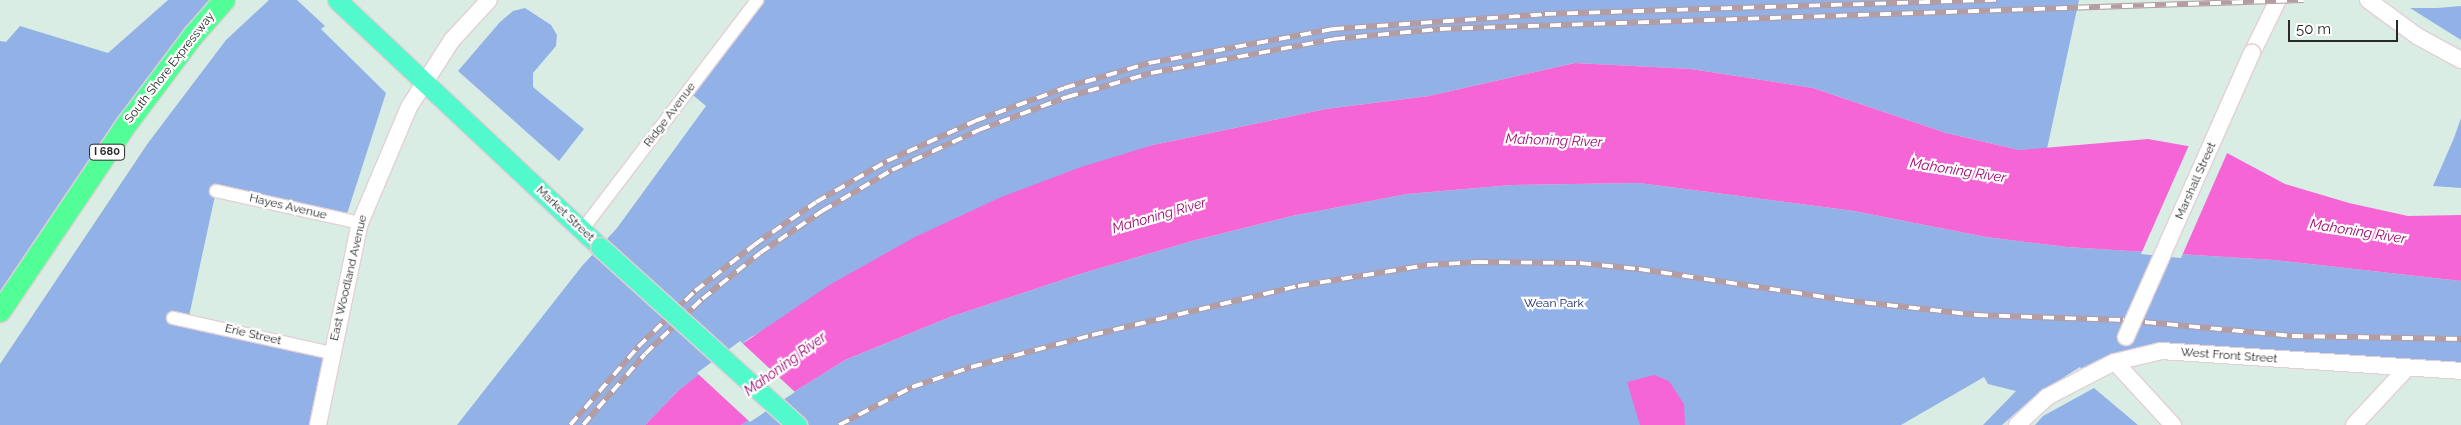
<!DOCTYPE html>
<html>
<head>
<meta charset="utf-8">
<style>
  body { margin:0 }
  #map { position:relative; width:2461px; height:425px; overflow:hidden; background:#daede4; font-family:Raleway,sans-serif }
  div>[style] { position:absolute }
  .green>* { inset:0; background:#92b2e7 }
  .water>* { inset:0; background:#f665d5 }
  .pier>* { inset:0; background:#daede4 }
  .roads { filter:drop-shadow(1px 0 #e3cfd4) drop-shadow(-1px 0 #e3cfd4) drop-shadow(0 1px #e3cfd4) drop-shadow(0 -1px #e3cfd4) }
  .street>* { height:12px; margin:-6px; padding:0 6px; transform-origin:6px; border-radius:6px; background:#fff }
  .secondary>* { height:16px; margin:-8px; padding:0 8px; transform-origin:8px; border-radius:8px; background:#fff }
  .primary>* { height:19px; margin:-9.5px; padding:0 9.5px; transform-origin:9.5px; border-radius:9.5px; background:#52f9cc }
  .highway>* { height:21px; margin:-10.5px; padding:0 10.5px; transform-origin:10.5px; border-radius:10.5px; background:#52ff97 }
  .rail>* { height:5.5px; margin-top:-2.75px; transform-origin:0; background:repeating-linear-gradient(90deg,#fff 0 11px,#b59ca1 0 22px); box-sizing:border-box; border-block:1px solid #b59ca1 }
  .bridges { filter:drop-shadow(1px 0 #e3cfd4) drop-shadow(-1px 0 #e3cfd4) drop-shadow(0 1px #e3cfd4) drop-shadow(0 -1px #e3cfd4) }
  .secondary-bridge>* { height:16px; margin:-8px; padding:0 8px; transform-origin:8px; border-radius:8px; background:#fff }
  .primary-bridge>* { height:19px; margin:-9.5px; padding:0 9.5px; transform-origin:9.5px; border-radius:9.5px; background:#52f9cc }
  span { translate:-50% -50%; white-space:nowrap; text-align:center; line-height:1.15; -webkit-text-stroke:4.5px #fff; paint-order:stroke }
  .shield-label span { padding:1px 4px; background:#fff; border:1px solid; border-radius:4px; -webkit-text-stroke-width:0 }
  .shield-label { font-size:11px; color:#292929; font-weight:700 }
  .street-label { font-size:12px; color:#292929 }
  .park-label { font-size:12px; color:#152a6a }
  .water-label { font-size:14px; color:#a20571; font-style:italic }
  .scale { position:absolute; left:2288px; top:20px; width:110px; height:22px; box-sizing:border-box; border:2px solid #292929; border-top:0; padding-left:6px; font-size:15px; line-height:18px; white-space:nowrap; color:#292929; -webkit-text-stroke:4px #fff; paint-order:stroke }
</style>
</head>
<body>
<div id="map">
  <div class="green">
    <i style="clip-path:polygon(168px 0,224px 0,0 311px,0 41px,6px 42px,20px 26px,108px 53px)"></i>
    <i style="clip-path:polygon(269px 0,297px 0,325px 26px,321px 29px,386px 93px,345px 220px,216px 191px,188px 321px,332px 353px,318px 425px,0 425px,0 364px,148px 143px,226px 40px)"></i>
    <i style="clip-path:polygon(757px 0,2079px 0,2047px 149px,2019px 150px,1946px 133px,1813px 88px,1691px 69px,1575px 63px,1429px 96px,1326px 109px,1153px 145px,751px 337px,679px 390px,645px 425px,457px 425px,582px 266px,617px 228px,706px 106px,688px 91px)"></i>
    <i style="clip-path:polygon(2461px 6px,2461px 40px,2410px 8px,2437px 8px)"></i>
    <i style="clip-path:polygon(525px 8px,551px 25px,557px 35px,556px 46px,533px 73px,533px 87px,584px 129px,559px 161px,458px 71px,500px 22px,513px 11px)"></i>
    <i style="clip-path:polygon(2461px 118px,2461px 188px,2433px 186px,2454px 138px)"></i>
    <i style="clip-path:polygon(1639px 183px,1854px 211px,1986px 237px,2067px 247px,2274px 260px,2461px 281px,2461px 371px,2161px 351px,2087px 376px,2080px 367px,2036px 395px,2002px 425px,1983px 425px,2016px 391px,1988px 384px,1984px 377px,1901px 425px,741px 425px,845px 360px,950px 317px,1080px 274px,1192px 241px,1292px 216px,1407px 194px,1512px 185px)"></i>
    <i style="clip-path:polygon(2094px 388px,2138px 425px,2035px 425px,2043px 416px)"></i>
  </div>
  <div class="water">
    <i style="clip-path:polygon(1575px 63px,1691px 69px,1813px 88px,1946px 133px,2019px 150px,2148px 139px,2227px 153px,2285px 184px,2349px 203px,2408px 216px,2461px 215px,2461px 281px,2274px 260px,2067px 247px,1986px 237px,1854px 211px,1639px 183px,1512px 185px,1407px 194px,1292px 216px,1192px 241px,1080px 274px,950px 317px,845px 360px,741px 425px,645px 425px,679px 390px,714px 363px,831px 284px,915px 237px,999px 198px,1081px 167px,1153px 145px,1326px 109px,1429px 96px)"></i>
    <i style="clip-path:polygon(1654px 375px,1669px 381px,1684px 404px,1685px 425px,1640px 425px,1627px 382px)"></i>
  </div>
  <div class="pier">
    <i style="clip-path:polygon(2190px 143px,2228px 151px,2181px 258px,2141px 254px)"></i>
    <i style="clip-path:polygon(740px 341px,795px 392px,750px 422px,697px 373px)"></i>
  </div>
  <div class="roads">
    <div class="street">
      <i style="left:216px;top:191px;width:148px;rotate:12.5deg"></i>
      <i style="left:582px;top:230px;width:289px;rotate:-52.7deg"></i>
      <i style="left:173px;top:318px;width:163px;rotate:12.4deg"></i>
    </div>
    <div class="secondary">
      <i style="left:2368px;top:0;width:61px;rotate:36.3deg"></i>
      <i style="left:2417px;top:36px;width:50px;rotate:28.6deg"></i>
      <i style="left:2252px;top:53px;width:59px;rotate:-63.9deg"></i>
      <i style="left:2115px;top:362px;width:86px;rotate:47.4deg"></i>
      <i style="left:318px;top:425px;width:206px;rotate:-78.3deg"></i>
      <i style="left:360px;top:223px;width:126px;rotate:-67.1deg"></i>
      <i style="left:409px;top:107px;width:80px;rotate:-57.3deg"></i>
      <i style="left:452px;top:40px;width:54px;rotate:-47.2deg"></i>
      <i style="left:2017px;top:425px;width:41px;rotate:-43deg"></i>
      <i style="left:2047px;top:397px;width:45px;rotate:-27.7deg"></i>
      <i style="left:2087px;top:376px;width:31px;rotate:-27deg"></i>
      <i style="left:2115px;top:362px;width:47px;rotate:-13.4deg"></i>
      <i style="left:2161px;top:351px;width:301px;rotate:3.8deg"></i>
      <i style="left:2354px;top:425px;width:76px;rotate:-47.1deg"></i>
    </div>
    <div class="primary">
      <i style="left:337px;top:0;width:361px;rotate:43.2deg"></i>
    </div>
    <div class="highway">
      <i style="left:0;top:311px;width:227px;rotate:-56deg"></i>
      <i style="left:127px;top:123px;width:110px;rotate:-53.1deg"></i>
      <i style="left:193px;top:35px;width:47px;rotate:-48.5deg"></i>
    </div>
  </div>
  <div class="rail">
    <i style="left:570px;top:425px;width:103px;rotate:-48.9deg"></i>
    <i style="left:638px;top:347px;width:80px;rotate:-44.5deg"></i>
    <i style="left:695px;top:291px;width:75px;rotate:-37.9deg"></i>
    <i style="left:754px;top:245px;width:75px;rotate:-34.7deg"></i>
    <i style="left:816px;top:202px;width:82px;rotate:-30deg"></i>
    <i style="left:887px;top:161px;width:97px;rotate:-24.4deg"></i>
    <i style="left:975px;top:121px;width:95px;rotate:-20.3deg"></i>
    <i style="left:1064px;top:88px;width:89px;rotate:-16.4deg"></i>
    <i style="left:1149px;top:63px;width:187px;rotate:-10.5deg"></i>
    <i style="left:1333px;top:29px;width:213px;rotate:-4deg"></i>
    <i style="left:1545px;top:14px;width:452px;rotate:-1.8deg"></i>
    <i style="left:583px;top:425px;width:94px;rotate:-48.9deg"></i>
    <i style="left:645px;top:354px;width:79px;rotate:-44deg"></i>
    <i style="left:702px;top:299px;width:74px;rotate:-38.4deg"></i>
    <i style="left:760px;top:253px;width:75px;rotate:-34.1deg"></i>
    <i style="left:822px;top:211px;width:81px;rotate:-30.4deg"></i>
    <i style="left:892px;top:170px;width:96px;rotate:-24.7deg"></i>
    <i style="left:979px;top:130px;width:94px;rotate:-20.6deg"></i>
    <i style="left:1067px;top:97px;width:87px;rotate:-15.9deg"></i>
    <i style="left:1151px;top:73px;width:186px;rotate:-10.5deg"></i>
    <i style="left:1334px;top:39px;width:106px;rotate:-5.4deg"></i>
    <i style="left:1440px;top:29px;width:864px;rotate:-1.92deg"></i>
    <i style="left:839px;top:425px;width:82px;rotate:-27.5deg"></i>
    <i style="left:912px;top:387px;width:62px;rotate:-18.7deg"></i>
    <i style="left:971px;top:367px;width:125px;rotate:-14.8deg"></i>
    <i style="left:1092px;top:335px;width:212px;rotate:-13.4deg"></i>
    <i style="left:1298px;top:286px;width:131px;rotate:-9.2deg"></i>
    <i style="left:1427px;top:265px;width:50px;rotate:-3.4deg"></i>
    <i style="left:1477px;top:262px;width:103px;rotate:0.6deg"></i>
    <i style="left:1580px;top:263px;width:59px;rotate:5.8deg"></i>
    <i style="left:1639px;top:269px;width:206px;rotate:8.6deg"></i>
    <i style="left:1843px;top:300px;width:135px;rotate:6.4deg"></i>
    <i style="left:1977px;top:315px;width:146px;rotate:2deg"></i>
    <i style="left:2123px;top:320px;width:170px;rotate:5.4deg"></i>
    <i style="left:2292px;top:336px;width:169px;rotate:1deg"></i>
  </div>
  <div class="bridges">
    <div class="secondary-bridge">
      <i style="left:2126px;top:337px;width:311px;rotate:-66.1deg"></i>
    </div>
    <div class="primary-bridge">
      <i style="left:600px;top:247px;width:266px;rotate:42.1deg"></i>
    </div>
  </div>
  <div class="shield-label">
    <span style="left:107px;top:152px">I 680</span>
  </div>
  <div class="street-label">
    <span style="left:170px;top:68px;rotate:-52deg">South Shore Expressway</span>
    <span style="left:670px;top:115px;rotate:-53deg">Ridge Avenue</span>
    <span style="left:2196px;top:181px;rotate:-66deg">Marshall Street</span>
    <span style="left:288px;top:207px;rotate:13deg">Hayes Avenue</span>
    <span style="left:565px;top:214px;rotate:43deg">Market Street</span>
    <span style="left:349px;top:278px;rotate:-77deg">East Woodland Avenue</span>
    <span style="left:253px;top:335px;rotate:13deg">Erie Street</span>
    <span style="left:2229px;top:356px;rotate:4deg">West Front Street</span>
  </div>
  <div class="park-label">
    <span style="left:1554px;top:304px">Wean Park</span>
  </div>
  <div class="water-label">
    <span style="left:1554px;top:140px;rotate:2deg">Mahoning River</span>
    <span style="left:1958px;top:170px;rotate:9deg">Mahoning River</span>
    <span style="left:1159px;top:215px;rotate:-16deg">Mahoning River</span>
    <span style="left:2358px;top:231px;rotate:9deg">Mahoning River</span>
    <span style="left:785px;top:364px;rotate:-36deg">Mahoning River</span>
  </div>
  <div class="scale">50 m</div>
</div>
</body>
</html>
